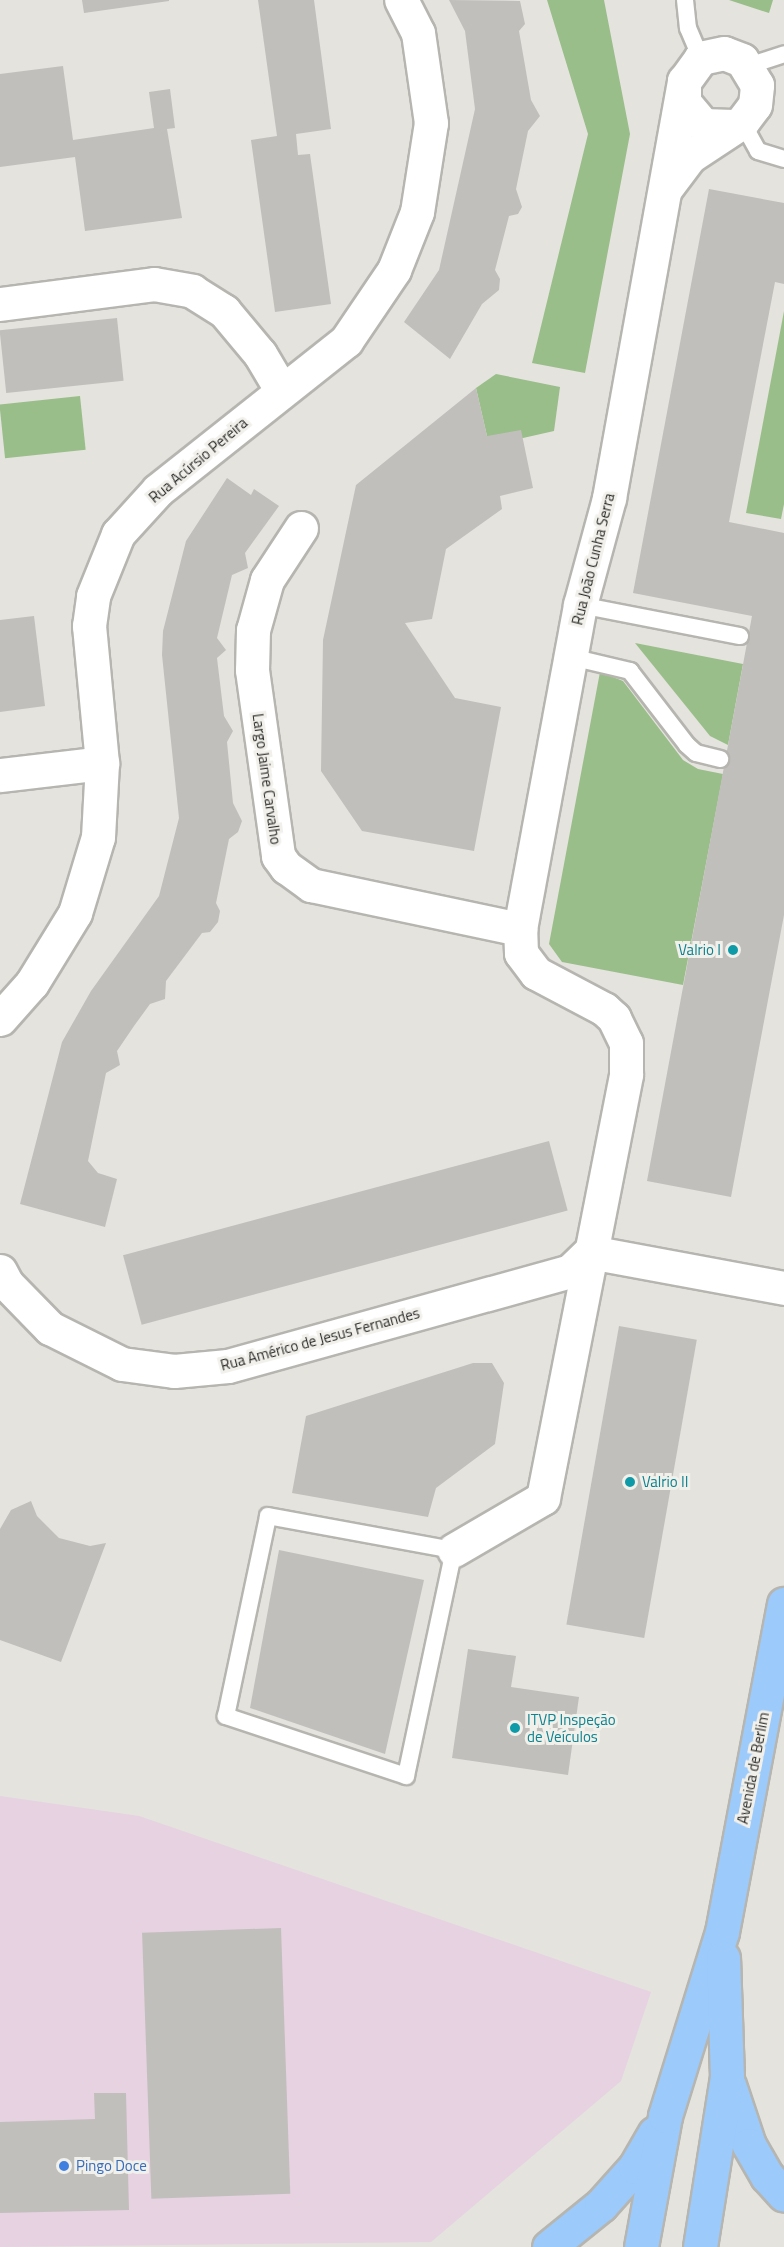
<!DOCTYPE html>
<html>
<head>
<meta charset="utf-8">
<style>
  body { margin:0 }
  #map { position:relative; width:784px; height:2247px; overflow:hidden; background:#e4e3de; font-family:"Titillium Web",sans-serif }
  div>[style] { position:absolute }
  .commercial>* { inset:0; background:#e6d2e1 }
  .green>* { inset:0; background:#99be8a; transform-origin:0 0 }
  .building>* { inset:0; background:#c1bfbb; transform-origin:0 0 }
  .roads { filter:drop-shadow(2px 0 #b6b5b0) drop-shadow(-2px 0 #b6b5b0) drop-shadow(0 2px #b6b5b0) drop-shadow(0 -2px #b6b5b0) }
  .lane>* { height:16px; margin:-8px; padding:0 8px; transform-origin:8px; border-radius:8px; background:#fff }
  .street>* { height:33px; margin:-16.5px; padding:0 16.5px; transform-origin:16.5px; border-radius:16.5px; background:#fff }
  .primary>* { height:33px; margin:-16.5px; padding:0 16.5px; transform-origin:16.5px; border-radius:16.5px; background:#9bcafb }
  .dots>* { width:16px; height:16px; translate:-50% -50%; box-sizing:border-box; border:3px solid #f1f0eb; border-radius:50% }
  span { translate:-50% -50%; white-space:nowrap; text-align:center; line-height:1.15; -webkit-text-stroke:6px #f1f0eb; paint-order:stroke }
  .street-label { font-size:15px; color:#2b2b29 }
  .culture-label { font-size:15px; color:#0d838f }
  .right { translate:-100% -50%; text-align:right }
  .left { translate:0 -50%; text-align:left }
  .shop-label { font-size:15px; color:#366cbe }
</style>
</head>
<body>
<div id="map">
  <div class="commercial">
    <i style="clip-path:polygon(0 1796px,139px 1816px,651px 1992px,621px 2081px,431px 2242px,0 2247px)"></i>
  </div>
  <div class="green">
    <i style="clip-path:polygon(547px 0,604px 0,630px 134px,585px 373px,532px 363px,588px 134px)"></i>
    <i style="clip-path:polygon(729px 0,773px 0,769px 13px)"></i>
    <i style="clip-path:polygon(784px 311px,784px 504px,781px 519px,746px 513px)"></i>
    <i style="clip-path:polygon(496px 374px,560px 387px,554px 431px,523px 438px,487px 436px,476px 388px)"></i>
    <i style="left:80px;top:396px;width:54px;height:81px;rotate:84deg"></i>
    <i style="clip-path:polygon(635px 643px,743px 664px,728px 745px,710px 736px)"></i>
    <i style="clip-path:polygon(600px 672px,623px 681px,683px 760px,698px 769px,723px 774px,683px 985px,562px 962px,549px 944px)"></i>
  </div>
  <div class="building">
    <i style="clip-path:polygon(82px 0,169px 0,169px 1px,84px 13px)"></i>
    <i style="clip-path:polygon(258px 0,314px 0,331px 129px,296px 134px,298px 155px,310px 154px,331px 304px,275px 312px,251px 140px,277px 136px)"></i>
    <i style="clip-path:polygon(449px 0,520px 1px,525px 24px,519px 31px,531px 100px,540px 116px,528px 131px,516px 189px,522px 207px,518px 214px,509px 216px,495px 270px,500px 279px,499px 290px,482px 304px,450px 359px,404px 322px,439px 270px,475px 109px,465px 31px)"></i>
    <i style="clip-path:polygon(63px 66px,73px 140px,154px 128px,149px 92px,170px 89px,175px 128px,167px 129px,182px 218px,85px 231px,75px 157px,0 167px,0 74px)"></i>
    <i style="clip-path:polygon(709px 189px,784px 203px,784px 284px,775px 282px,729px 522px,784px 533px,784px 915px,731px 1197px,647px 1181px,752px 616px,633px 593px)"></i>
    <i style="left:117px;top:318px;width:63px;height:118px;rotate:84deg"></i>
    <i style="clip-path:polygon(476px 388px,487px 436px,521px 430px,533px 488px,500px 496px,502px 509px,446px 549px,432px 619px,405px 623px,455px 698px,501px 707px,474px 851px,362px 831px,321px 771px,323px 640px,356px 485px)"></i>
    <i style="clip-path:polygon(227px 478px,251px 495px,254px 489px,279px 506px,245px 553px,248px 568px,232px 575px,217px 638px,226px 650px,217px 658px,224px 716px,233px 731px,227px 742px,233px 803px,242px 821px,238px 832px,229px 839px,216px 903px,220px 911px,218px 922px,210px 932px,202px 933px,166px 981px,165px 999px,150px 1004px,134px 1026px,117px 1051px,120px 1065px,106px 1073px,88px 1161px,98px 1173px,117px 1179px,105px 1227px,20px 1204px,62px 1042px,91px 991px,159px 896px,179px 818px,162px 655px,163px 631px,186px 541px)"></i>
    <i style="clip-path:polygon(34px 616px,45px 706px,0 712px,0 620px)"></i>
    <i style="left:549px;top:1141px;width:72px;height:441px;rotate:75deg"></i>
    <i style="left:619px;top:1326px;width:79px;height:303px;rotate:10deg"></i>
    <i style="clip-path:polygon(473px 1363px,492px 1363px,504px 1383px,495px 1444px,436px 1488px,428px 1517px,292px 1493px,306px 1416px)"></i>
    <i style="clip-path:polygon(31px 1501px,37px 1516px,59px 1538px,90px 1546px,106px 1543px,61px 1662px,0 1640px,0 1529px,11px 1510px)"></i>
    <i style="clip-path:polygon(279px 1550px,424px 1580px,385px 1754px,250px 1708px)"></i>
    <i style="clip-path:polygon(468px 1649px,516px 1656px,511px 1687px,579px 1697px,568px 1775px,452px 1758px)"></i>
    <i style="left:281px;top:1928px;width:266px;height:139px;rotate:88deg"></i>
    <i style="clip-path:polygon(94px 2093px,126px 2093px,129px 2210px,0 2213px,0 2122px,95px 2119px)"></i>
  </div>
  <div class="roads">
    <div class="lane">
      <i style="left:685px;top:0;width:28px;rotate:84deg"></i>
      <i style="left:688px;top:28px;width:33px;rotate:67deg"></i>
      <i style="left:748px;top:66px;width:38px;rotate:-18deg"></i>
      <i style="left:742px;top:122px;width:33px;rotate:61deg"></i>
      <i style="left:758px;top:151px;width:27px;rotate:17deg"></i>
      <i style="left:580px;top:605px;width:163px;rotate:11deg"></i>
      <i style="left:571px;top:657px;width:61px;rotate:13.3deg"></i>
      <i style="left:630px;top:671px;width:93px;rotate:52.4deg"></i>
      <i style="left:687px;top:745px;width:12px;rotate:42deg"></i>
      <i style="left:696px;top:753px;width:25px;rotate:14deg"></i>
      <i style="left:268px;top:1516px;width:189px;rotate:10.4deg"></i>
      <i style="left:454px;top:1550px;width:231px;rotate:102deg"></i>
      <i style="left:406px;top:1776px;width:190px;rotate:-161.6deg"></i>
      <i style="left:226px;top:1716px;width:204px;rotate:-78.1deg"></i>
    </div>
    <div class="street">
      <i style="left:666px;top:188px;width:39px;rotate:-53deg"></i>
      <i style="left:689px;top:157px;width:64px;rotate:-33.4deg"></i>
      <i style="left:742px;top:122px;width:21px;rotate:-53deg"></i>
      <i style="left:755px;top:105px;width:20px;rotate:-84deg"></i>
      <i style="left:757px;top:85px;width:29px;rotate:-121deg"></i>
      <i style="left:742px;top:60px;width:19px;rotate:-159deg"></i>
      <i style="left:724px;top:53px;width:24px;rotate:168deg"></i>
      <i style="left:701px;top:58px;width:29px;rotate:126deg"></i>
      <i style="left:684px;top:81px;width:21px;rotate:90deg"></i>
      <i style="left:684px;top:102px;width:30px;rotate:50deg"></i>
      <i style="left:703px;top:125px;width:30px;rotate:2deg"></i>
      <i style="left:0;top:304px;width:155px;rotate:-7.4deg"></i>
      <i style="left:154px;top:284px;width:39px;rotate:10deg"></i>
      <i style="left:192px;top:291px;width:38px;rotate:32deg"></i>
      <i style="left:224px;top:311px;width:56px;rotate:50.1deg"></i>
      <i style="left:260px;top:354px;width:43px;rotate:59.3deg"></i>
      <i style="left:301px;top:528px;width:62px;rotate:123.2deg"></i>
      <i style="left:267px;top:580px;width:52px;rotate:105.6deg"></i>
      <i style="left:253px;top:630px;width:40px;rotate:91.4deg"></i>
      <i style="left:252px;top:670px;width:188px;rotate:82deg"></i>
      <i style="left:278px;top:856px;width:14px;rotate:54deg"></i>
      <i style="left:286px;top:867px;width:31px;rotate:36deg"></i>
      <i style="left:311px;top:885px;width:214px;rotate:11.9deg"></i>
      <i style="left:0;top:775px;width:103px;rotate:-6.7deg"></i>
      <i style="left:0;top:1019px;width:48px;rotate:-48.4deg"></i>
      <i style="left:32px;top:983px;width:82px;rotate:-58.4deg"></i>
      <i style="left:75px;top:913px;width:79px;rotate:-73.2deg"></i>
      <i style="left:98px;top:837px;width:74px;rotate:-86.9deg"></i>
      <i style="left:102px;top:763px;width:138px;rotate:-95.4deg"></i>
      <i style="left:89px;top:626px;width:30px;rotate:-82deg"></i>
      <i style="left:93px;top:596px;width:67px;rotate:-68deg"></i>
      <i style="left:118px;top:534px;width:59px;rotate:-47.7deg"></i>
      <i style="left:158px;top:490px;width:240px;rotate:-38.4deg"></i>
      <i style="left:346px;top:341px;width:86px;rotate:-55.9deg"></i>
      <i style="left:394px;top:270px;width:62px;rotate:-68.4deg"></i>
      <i style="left:417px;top:212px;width:90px;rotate:-81.1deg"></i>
      <i style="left:431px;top:123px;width:91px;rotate:-98.2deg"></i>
      <i style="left:418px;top:33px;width:37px;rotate:-117deg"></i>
      <i style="left:0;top:1271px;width:15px;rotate:62deg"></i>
      <i style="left:7px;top:1284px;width:62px;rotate:45.7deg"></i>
      <i style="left:50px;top:1328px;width:80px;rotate:26.6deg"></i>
      <i style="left:122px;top:1364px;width:52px;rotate:7.7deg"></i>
      <i style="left:174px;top:1371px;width:54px;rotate:-5.3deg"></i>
      <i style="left:228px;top:1366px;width:355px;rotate:-15.5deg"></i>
      <i style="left:570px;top:1271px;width:28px;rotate:-44deg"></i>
      <i style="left:590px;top:1252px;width:197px;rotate:10.5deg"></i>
      <i style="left:454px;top:1550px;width:103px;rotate:-30.3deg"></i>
      <i style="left:543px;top:1498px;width:432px;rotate:-78.9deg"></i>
      <i style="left:626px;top:1074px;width:31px;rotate:-90deg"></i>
      <i style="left:626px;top:1043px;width:28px;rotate:-116deg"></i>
      <i style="left:614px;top:1018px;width:13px;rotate:-138deg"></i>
      <i style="left:604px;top:1009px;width:77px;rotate:-152.1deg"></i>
      <i style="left:536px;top:973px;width:25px;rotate:-127deg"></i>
      <i style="left:521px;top:953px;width:24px;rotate:-92deg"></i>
      <i style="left:520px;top:929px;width:330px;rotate:-79.5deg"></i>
      <i style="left:580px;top:605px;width:111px;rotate:-74.8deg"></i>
      <i style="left:609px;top:498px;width:424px;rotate:-79.8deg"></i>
    </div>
    <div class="primary">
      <i style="left:729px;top:2085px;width:63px;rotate:71.6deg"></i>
      <i style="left:749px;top:2145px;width:36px;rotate:60deg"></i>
      <i style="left:767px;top:2176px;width:25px;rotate:48deg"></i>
      <i style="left:549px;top:2247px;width:67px;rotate:-38.9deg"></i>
      <i style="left:601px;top:2205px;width:51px;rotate:-48.2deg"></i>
      <i style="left:635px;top:2167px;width:39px;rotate:-60deg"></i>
      <i style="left:641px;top:2247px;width:133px;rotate:-79.6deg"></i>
      <i style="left:665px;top:2116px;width:193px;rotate:-72.8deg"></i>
      <i style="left:722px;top:1932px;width:334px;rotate:-79.3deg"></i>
      <i style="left:700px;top:2247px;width:172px;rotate:-81deg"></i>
      <i style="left:727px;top:2077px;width:119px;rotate:-91.9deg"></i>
    </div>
  </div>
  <div class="dots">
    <i style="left:733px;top:950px;background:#0f9aa8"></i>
    <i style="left:630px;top:1482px;background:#0f9aa8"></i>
    <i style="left:515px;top:1728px;background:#0f9aa8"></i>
    <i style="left:64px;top:2166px;background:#3f7fe0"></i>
  </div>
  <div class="street-label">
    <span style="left:198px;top:460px;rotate:-40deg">Rua Acúrsio Pereira</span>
    <span style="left:593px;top:559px;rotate:-76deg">Rua João Cunha Serra</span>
    <span style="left:267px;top:779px;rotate:82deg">Largo Jaime Carvalho</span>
    <span style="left:320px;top:1339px;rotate:-15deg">Rua Américo de Jesus Fernandes</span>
    <span style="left:753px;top:1768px;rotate:-79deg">Avenida de Berlim</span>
  </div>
  <div class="culture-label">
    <span class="right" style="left:721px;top:950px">Valrio I</span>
    <span class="left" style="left:642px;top:1482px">Valrio II</span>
    <span class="left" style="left:527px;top:1728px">ITVP Inspeção<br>de Veículos</span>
  </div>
  <div class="shop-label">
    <span class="left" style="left:76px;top:2166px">Pingo Doce</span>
  </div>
</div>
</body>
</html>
